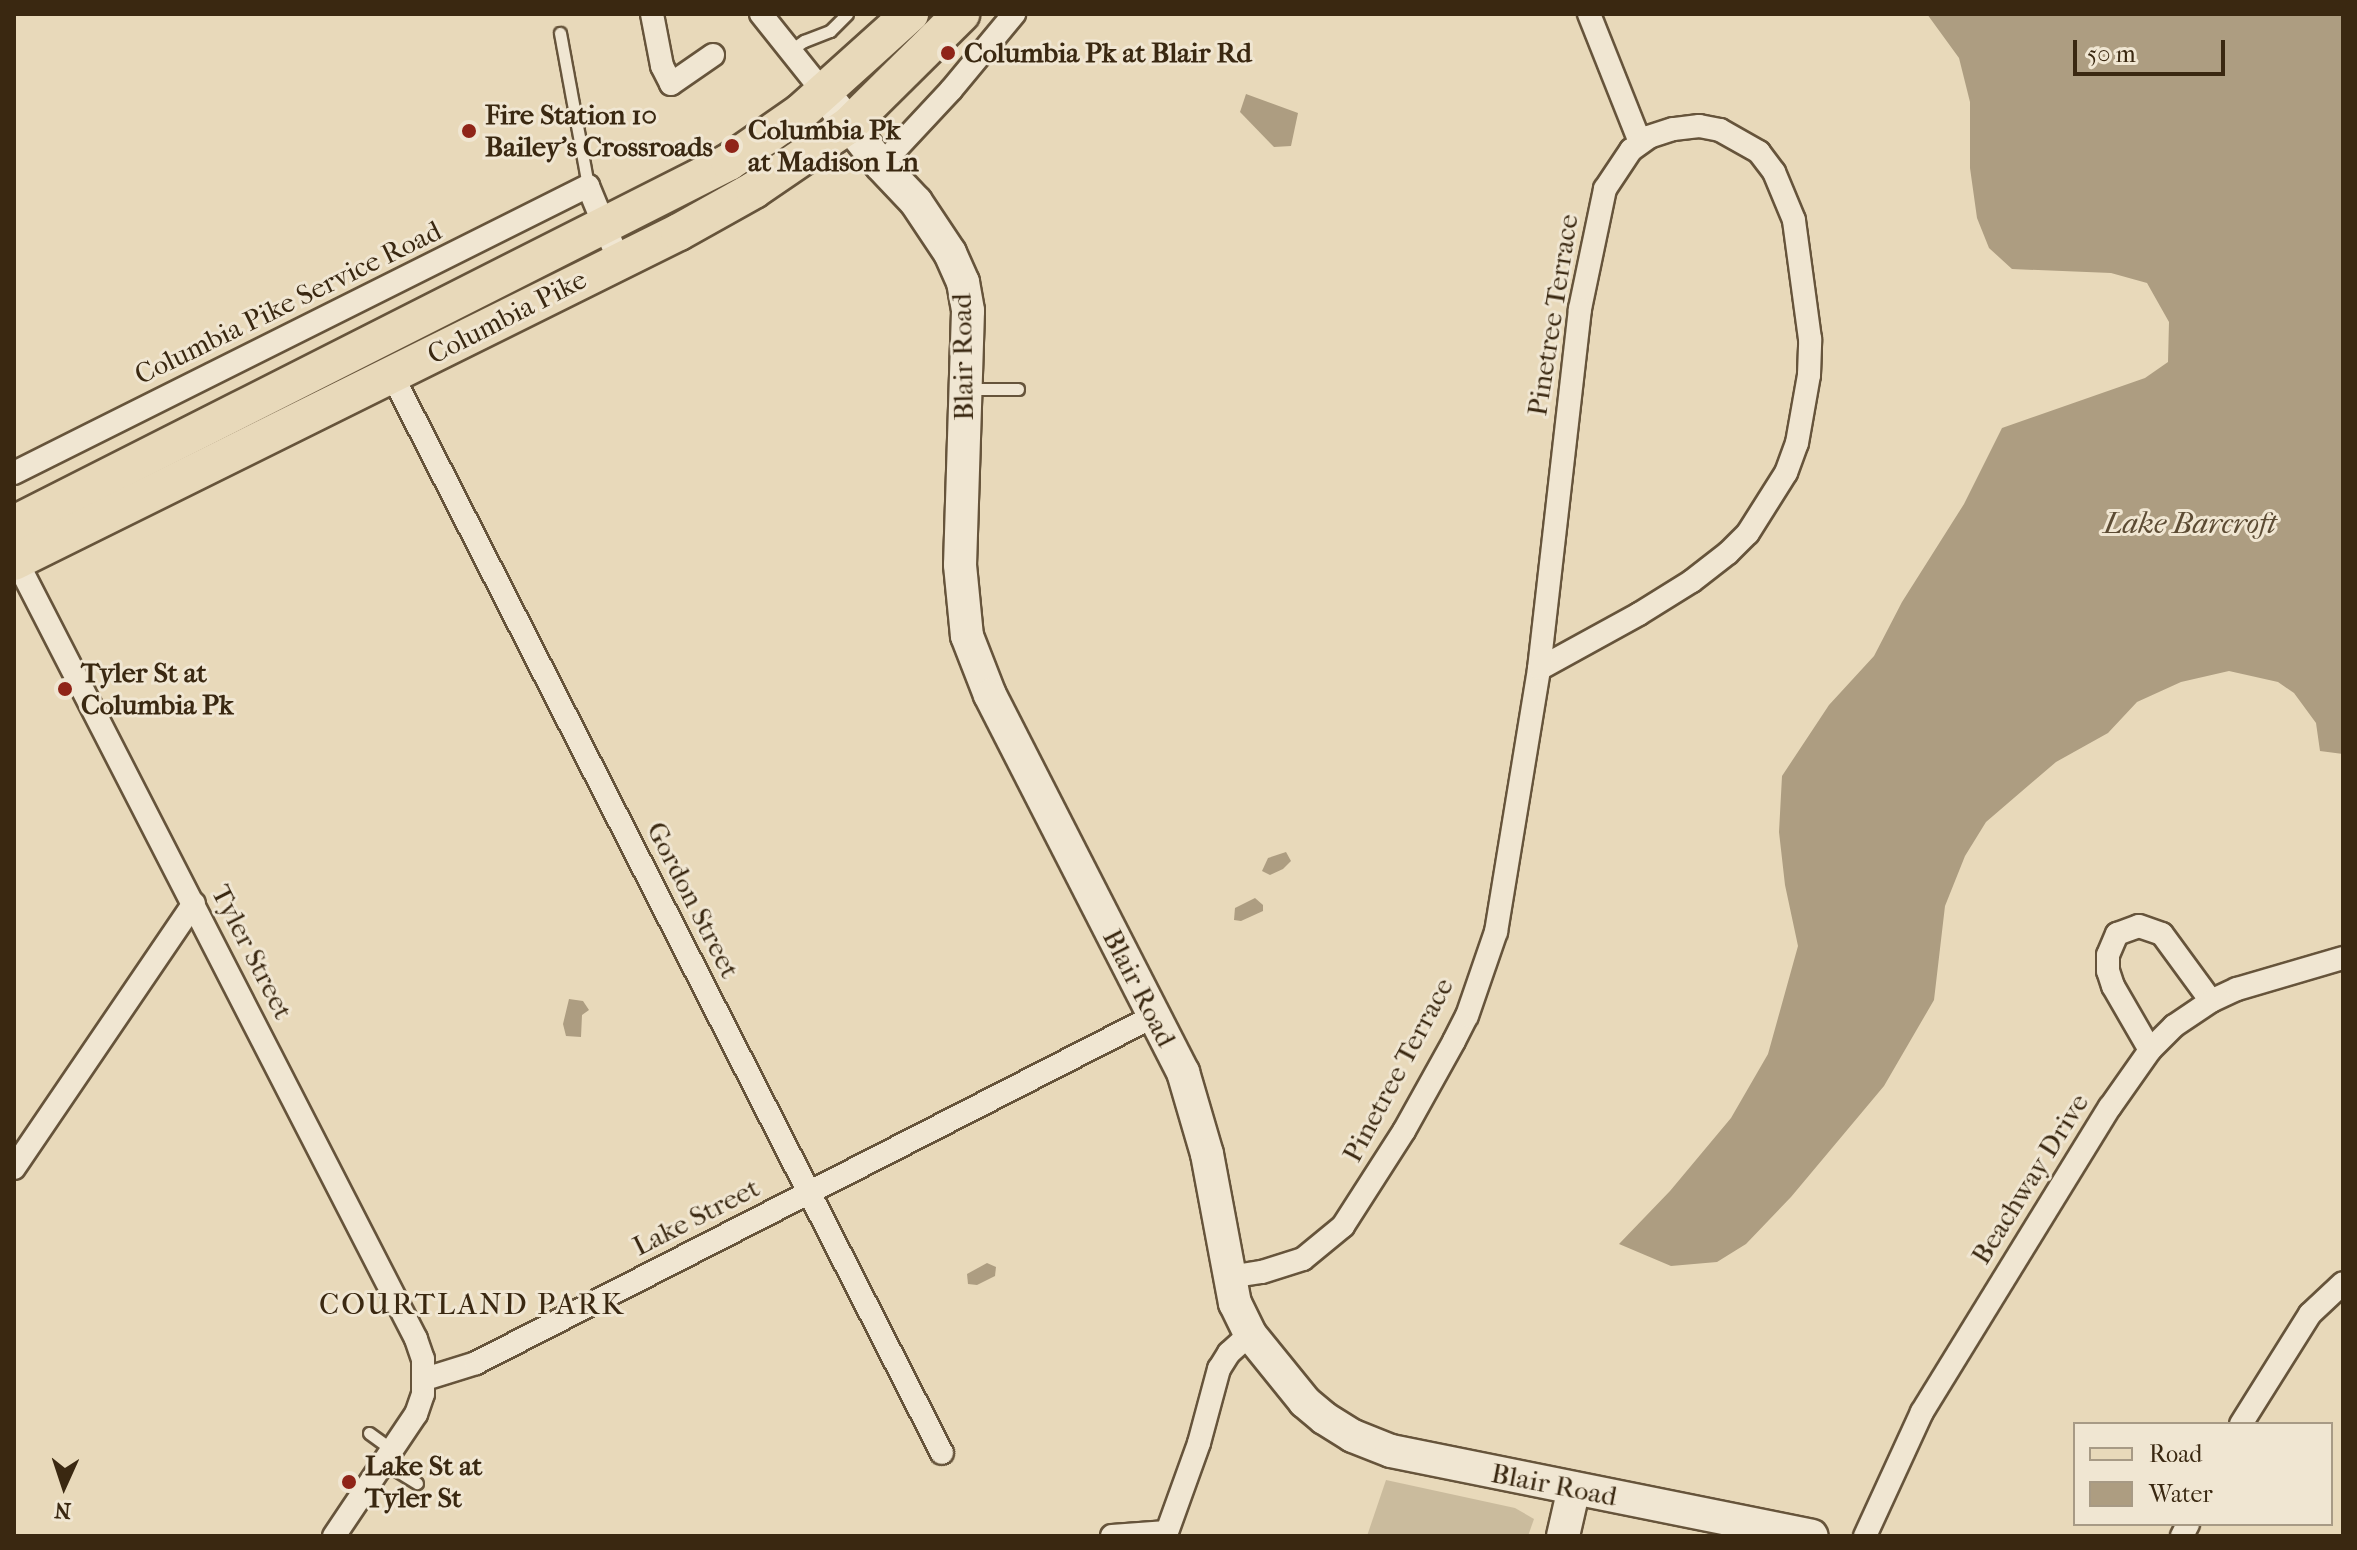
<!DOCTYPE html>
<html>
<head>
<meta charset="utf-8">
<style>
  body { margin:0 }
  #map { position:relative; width:2357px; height:1550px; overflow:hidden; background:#e8d9ba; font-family:"IM FELL French Canon",serif }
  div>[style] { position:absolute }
  .green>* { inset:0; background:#cabb9d }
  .water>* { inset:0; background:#ad9d81 }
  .roads { filter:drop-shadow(2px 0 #66543b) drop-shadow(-2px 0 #66543b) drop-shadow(0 2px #66543b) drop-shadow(0 -2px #66543b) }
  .lane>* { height:11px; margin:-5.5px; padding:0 5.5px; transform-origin:5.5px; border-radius:5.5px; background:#f0e6d2 }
  .street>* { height:22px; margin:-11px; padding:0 11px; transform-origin:11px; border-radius:11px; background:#f0e6d2 }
  .secondary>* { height:32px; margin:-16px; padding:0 16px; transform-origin:16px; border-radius:16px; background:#f0e6d2 }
  .primary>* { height:36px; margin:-18px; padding:0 18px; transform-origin:18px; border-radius:18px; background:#e8d9ba }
  .dots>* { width:22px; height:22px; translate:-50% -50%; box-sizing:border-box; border:4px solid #f0e6d2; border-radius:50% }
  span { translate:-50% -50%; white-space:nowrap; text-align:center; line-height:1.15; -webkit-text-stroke:6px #f0e6d2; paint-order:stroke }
  .poi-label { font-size:28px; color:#3a2811; font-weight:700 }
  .left { translate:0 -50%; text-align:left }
  .street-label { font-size:28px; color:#3a2811 }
  .water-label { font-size:30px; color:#5c4b33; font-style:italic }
  .neighbourhood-label { font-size:30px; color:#3a2811; letter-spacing:2px }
  .frame { position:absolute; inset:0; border:16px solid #3a2811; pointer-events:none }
  .legend { position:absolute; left:2073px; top:1422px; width:260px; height:104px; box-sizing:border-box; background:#f0e6d2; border:2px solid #a79a85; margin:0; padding:10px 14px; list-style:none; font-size:24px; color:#3a2811 }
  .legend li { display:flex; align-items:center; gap:16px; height:40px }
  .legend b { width:40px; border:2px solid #a79a85 }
  .north { position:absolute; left:24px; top:1446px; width:80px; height:80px; -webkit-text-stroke:6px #f0e6d2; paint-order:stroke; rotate:183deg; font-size:22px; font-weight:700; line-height:32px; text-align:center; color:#3a2811 }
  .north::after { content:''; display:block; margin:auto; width:28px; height:36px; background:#3a2811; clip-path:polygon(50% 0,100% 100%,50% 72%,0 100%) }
  .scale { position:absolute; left:2073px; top:40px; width:152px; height:36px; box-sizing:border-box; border:4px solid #3a2811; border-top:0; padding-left:10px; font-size:24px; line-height:28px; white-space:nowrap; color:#3a2811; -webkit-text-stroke:6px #f0e6d2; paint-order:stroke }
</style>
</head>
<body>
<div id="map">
  <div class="green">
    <i style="clip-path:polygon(1386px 1480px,1515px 1508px,1534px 1519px,1528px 1536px,1367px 1536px)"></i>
  </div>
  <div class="water">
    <i style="clip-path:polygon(1927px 14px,2343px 14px,2343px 754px,2320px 751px,2316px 723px,2294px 693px,2278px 682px,2229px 671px,2181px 682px,2137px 702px,2108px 733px,2056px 762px,1986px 822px,1965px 856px,1945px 906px,1934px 1000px,1884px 1086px,1791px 1197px,1746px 1244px,1717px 1262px,1671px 1266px,1619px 1244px,1670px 1191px,1731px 1118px,1768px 1054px,1798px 946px,1785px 885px,1779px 832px,1782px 776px,1829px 705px,1874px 656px,1902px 602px,1964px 504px,2002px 428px,2145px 378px,2168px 362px,2169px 322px,2147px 283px,2111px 273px,2012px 269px,1989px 248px,1977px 218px,1970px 168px,1970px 102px,1959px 58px)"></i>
    <i style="clip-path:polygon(1246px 94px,1298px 113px,1291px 146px,1274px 147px,1240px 112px)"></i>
    <i style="clip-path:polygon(1286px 852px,1291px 861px,1283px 869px,1270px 875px,1262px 871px,1268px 858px)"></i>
    <i style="clip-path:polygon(1255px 898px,1263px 905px,1263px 911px,1241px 921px,1234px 920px,1235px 908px)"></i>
    <i style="clip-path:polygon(569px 999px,583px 1001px,589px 1010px,582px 1015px,581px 1037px,566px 1036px,563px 1024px)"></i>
    <i style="clip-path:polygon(987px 1263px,996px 1267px,995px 1276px,977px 1285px,968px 1284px,967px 1274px)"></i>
  </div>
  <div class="roads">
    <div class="lane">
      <i style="left:560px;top:33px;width:156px;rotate:79.6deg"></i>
      <i style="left:791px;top:50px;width:16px;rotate:-35deg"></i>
      <i style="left:804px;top:41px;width:28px;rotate:-21deg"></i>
      <i style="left:830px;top:31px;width:24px;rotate:-45deg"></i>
      <i style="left:967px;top:389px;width:51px"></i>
      <i style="left:369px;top:1433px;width:29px;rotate:36deg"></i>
      <i style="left:383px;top:1462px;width:40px;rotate:32deg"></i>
    </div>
    <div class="street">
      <i style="left:652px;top:14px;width:53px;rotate:79.1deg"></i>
      <i style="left:662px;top:66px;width:20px;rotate:63deg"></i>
      <i style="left:671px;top:84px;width:51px;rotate:-34.6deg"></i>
      <i style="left:761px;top:14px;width:101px;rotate:51.4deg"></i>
      <i style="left:1589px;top:14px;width:138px;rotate:68.3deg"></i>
      <i style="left:881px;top:165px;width:103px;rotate:-47deg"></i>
      <i style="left:951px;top:90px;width:99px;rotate:-50.3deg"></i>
      <i style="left:392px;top:375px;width:1210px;rotate:62.97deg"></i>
      <i style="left:14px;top:473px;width:642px;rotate:-26.57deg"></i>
      <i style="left:588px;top:186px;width:81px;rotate:67.5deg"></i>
      <i style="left:14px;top:556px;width:880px;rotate:62.82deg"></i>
      <i style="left:416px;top:1339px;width:21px;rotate:71deg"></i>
      <i style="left:423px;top:1359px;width:35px;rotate:90deg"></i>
      <i style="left:423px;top:1394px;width:21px;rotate:109deg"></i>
      <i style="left:416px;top:1414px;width:147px;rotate:123.9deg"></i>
      <i style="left:2150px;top:1050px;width:74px;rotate:-120deg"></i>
      <i style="left:2113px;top:986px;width:16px;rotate:-108deg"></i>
      <i style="left:2108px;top:971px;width:16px;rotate:-90deg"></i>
      <i style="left:2108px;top:955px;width:23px;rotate:-67deg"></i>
      <i style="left:2117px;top:934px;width:23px;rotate:-20deg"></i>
      <i style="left:2139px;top:926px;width:24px;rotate:19deg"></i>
      <i style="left:2162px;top:934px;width:83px;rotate:53.8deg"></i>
      <i style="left:14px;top:1168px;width:320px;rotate:-55.8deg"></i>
      <i style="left:1229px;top:1277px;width:33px;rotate:-9deg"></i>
      <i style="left:1262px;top:1272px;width:43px;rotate:-17.6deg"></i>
      <i style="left:1303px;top:1259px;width:52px;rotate:-39.5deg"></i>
      <i style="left:1343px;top:1226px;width:113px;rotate:-57.3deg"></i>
      <i style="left:1404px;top:1131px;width:103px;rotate:-60.9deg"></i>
      <i style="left:1454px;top:1041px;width:28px;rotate:-63deg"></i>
      <i style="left:1467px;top:1016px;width:89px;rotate:-71deg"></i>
      <i style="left:1496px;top:932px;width:266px;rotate:-80.7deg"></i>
      <i style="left:1539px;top:669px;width:114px;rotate:-28.8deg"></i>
      <i style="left:1639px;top:614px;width:62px;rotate:-31.9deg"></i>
      <i style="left:1692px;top:581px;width:46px;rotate:-37.9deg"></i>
      <i style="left:1728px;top:553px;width:28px;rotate:-45deg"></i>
      <i style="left:1748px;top:533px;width:71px;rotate:-57.7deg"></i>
      <i style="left:1786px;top:473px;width:32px;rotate:-70deg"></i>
      <i style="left:1797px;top:443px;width:69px;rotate:-80deg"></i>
      <i style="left:1809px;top:375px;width:36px;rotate:-88deg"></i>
      <i style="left:1810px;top:339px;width:120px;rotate:-97.7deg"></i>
      <i style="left:1794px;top:220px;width:52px;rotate:-112.6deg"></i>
      <i style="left:1774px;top:172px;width:25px;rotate:-127deg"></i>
      <i style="left:1759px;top:152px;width:45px;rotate:-150.6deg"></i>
      <i style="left:1720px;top:130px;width:21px;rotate:-169deg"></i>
      <i style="left:1699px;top:126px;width:26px;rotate:173deg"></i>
      <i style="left:1673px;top:129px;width:25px;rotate:162deg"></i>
      <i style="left:1649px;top:137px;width:22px;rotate:144deg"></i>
      <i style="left:1631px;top:150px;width:47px;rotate:123.7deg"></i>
      <i style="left:1605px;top:189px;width:123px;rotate:101.8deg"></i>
      <i style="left:1580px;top:309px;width:362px;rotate:96.5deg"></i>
      <i style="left:425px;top:1379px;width:53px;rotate:-17.4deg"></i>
      <i style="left:476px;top:1363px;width:762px;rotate:-27.1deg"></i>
      <i style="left:2241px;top:1424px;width:130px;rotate:-57.9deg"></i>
      <i style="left:2310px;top:1314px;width:45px;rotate:-43.2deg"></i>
      <i style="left:1167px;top:1532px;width:95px;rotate:-70.2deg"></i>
      <i style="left:1199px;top:1443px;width:77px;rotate:-74.9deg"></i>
      <i style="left:1219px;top:1369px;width:19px;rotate:-58deg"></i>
      <i style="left:1229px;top:1353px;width:28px;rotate:-42deg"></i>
      <i style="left:1112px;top:1536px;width:55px;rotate:-4.2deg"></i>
      <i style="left:1167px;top:1532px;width:5px;rotate:127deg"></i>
      <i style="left:1865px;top:1536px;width:136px;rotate:-65.3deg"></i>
      <i style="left:1922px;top:1412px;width:358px;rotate:-58.4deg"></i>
      <i style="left:2110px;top:1107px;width:70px;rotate:-54.9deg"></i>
      <i style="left:2150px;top:1050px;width:34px;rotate:-45deg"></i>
      <i style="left:2174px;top:1026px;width:45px;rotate:-34deg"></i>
      <i style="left:2211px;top:1001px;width:29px;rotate:-25deg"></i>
      <i style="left:2237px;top:989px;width:110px;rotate:-16.3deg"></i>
      <i style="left:2182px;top:1536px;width:13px;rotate:-63deg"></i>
    </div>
    <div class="secondary">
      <i style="left:824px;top:93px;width:92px;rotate:51.6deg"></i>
      <i style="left:881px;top:165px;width:51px;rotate:46.6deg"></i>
      <i style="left:916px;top:202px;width:61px;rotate:56.3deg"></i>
      <i style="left:950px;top:253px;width:32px;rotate:66deg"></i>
      <i style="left:963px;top:282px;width:29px;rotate:80deg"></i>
      <i style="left:968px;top:311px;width:254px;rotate:91.8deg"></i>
      <i style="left:960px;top:565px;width:71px;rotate:84.4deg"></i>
      <i style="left:967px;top:636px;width:63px;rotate:68.7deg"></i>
      <i style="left:990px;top:695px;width:424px;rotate:62.9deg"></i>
      <i style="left:1183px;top:1072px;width:85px;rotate:73.7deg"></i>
      <i style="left:1207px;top:1154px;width:152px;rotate:79.4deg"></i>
      <i style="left:1235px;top:1303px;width:34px;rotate:64deg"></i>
      <i style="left:1250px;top:1334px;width:87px;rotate:51deg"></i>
      <i style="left:1305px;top:1402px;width:25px;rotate:40deg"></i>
      <i style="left:1324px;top:1418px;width:34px;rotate:32deg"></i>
      <i style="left:1353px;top:1436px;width:41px;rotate:21.5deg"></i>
      <i style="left:1391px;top:1451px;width:429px;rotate:11.4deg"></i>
      <i style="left:1563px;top:1536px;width:49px;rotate:-77.1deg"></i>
    </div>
    <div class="primary">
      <i style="left:14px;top:524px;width:801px;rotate:-26.85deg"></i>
      <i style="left:729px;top:162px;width:88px;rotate:-34.8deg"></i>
      <i style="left:801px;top:112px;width:147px;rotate:-42deg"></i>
      <i style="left:14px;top:562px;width:742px;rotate:-26.39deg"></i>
      <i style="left:679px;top:232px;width:86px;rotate:-29.2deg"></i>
      <i style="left:754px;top:190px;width:115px;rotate:-34.4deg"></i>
      <i style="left:849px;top:125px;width:158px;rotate:-44.7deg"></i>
    </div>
  </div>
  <div class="dots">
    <i style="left:948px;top:53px;background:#8f2418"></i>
    <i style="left:469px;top:131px;background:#8f2418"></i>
    <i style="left:732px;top:146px;background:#8f2418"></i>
    <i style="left:65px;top:689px;background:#8f2418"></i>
    <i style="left:349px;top:1482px;background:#8f2418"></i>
  </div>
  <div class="poi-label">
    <span class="left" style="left:964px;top:53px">Columbia Pk at Blair Rd</span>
    <span class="left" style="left:485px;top:131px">Fire Station 10<br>Bailey's Crossroads</span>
    <span class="left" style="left:748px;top:146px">Columbia Pk<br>at Madison Ln</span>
    <span class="left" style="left:81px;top:689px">Tyler St at<br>Columbia Pk</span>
    <span class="left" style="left:365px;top:1482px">Lake St at<br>Tyler St</span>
  </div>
  <div class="street-label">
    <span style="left:288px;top:303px;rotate:-26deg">Columbia Pike Service Road</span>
    <span style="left:1553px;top:315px;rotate:-81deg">Pinetree Terrace</span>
    <span style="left:507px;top:317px;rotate:-27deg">Columbia Pike</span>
    <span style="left:963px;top:357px;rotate:-91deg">Blair Road</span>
    <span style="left:693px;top:900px;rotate:63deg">Gordon Street</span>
    <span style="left:252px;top:952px;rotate:63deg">Tyler Street</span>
    <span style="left:1139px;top:988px;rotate:63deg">Blair Road</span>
    <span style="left:1398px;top:1070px;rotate:-62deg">Pinetree Terrace</span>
    <span style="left:2030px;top:1179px;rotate:-58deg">Beachway Drive</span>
    <span style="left:696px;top:1217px;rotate:-27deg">Lake Street</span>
    <span style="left:1554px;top:1485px;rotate:11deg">Blair Road</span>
  </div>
  <div class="water-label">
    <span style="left:2190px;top:524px">Lake Barcroft</span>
  </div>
  <div class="neighbourhood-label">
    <span style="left:472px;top:1305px">COURTLAND PARK</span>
  </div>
  <div class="frame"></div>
  <ul class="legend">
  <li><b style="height:10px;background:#e8d9ba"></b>Road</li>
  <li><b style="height:22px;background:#ad9d81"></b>Water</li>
  </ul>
  <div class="north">N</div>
  <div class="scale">50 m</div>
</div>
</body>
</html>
